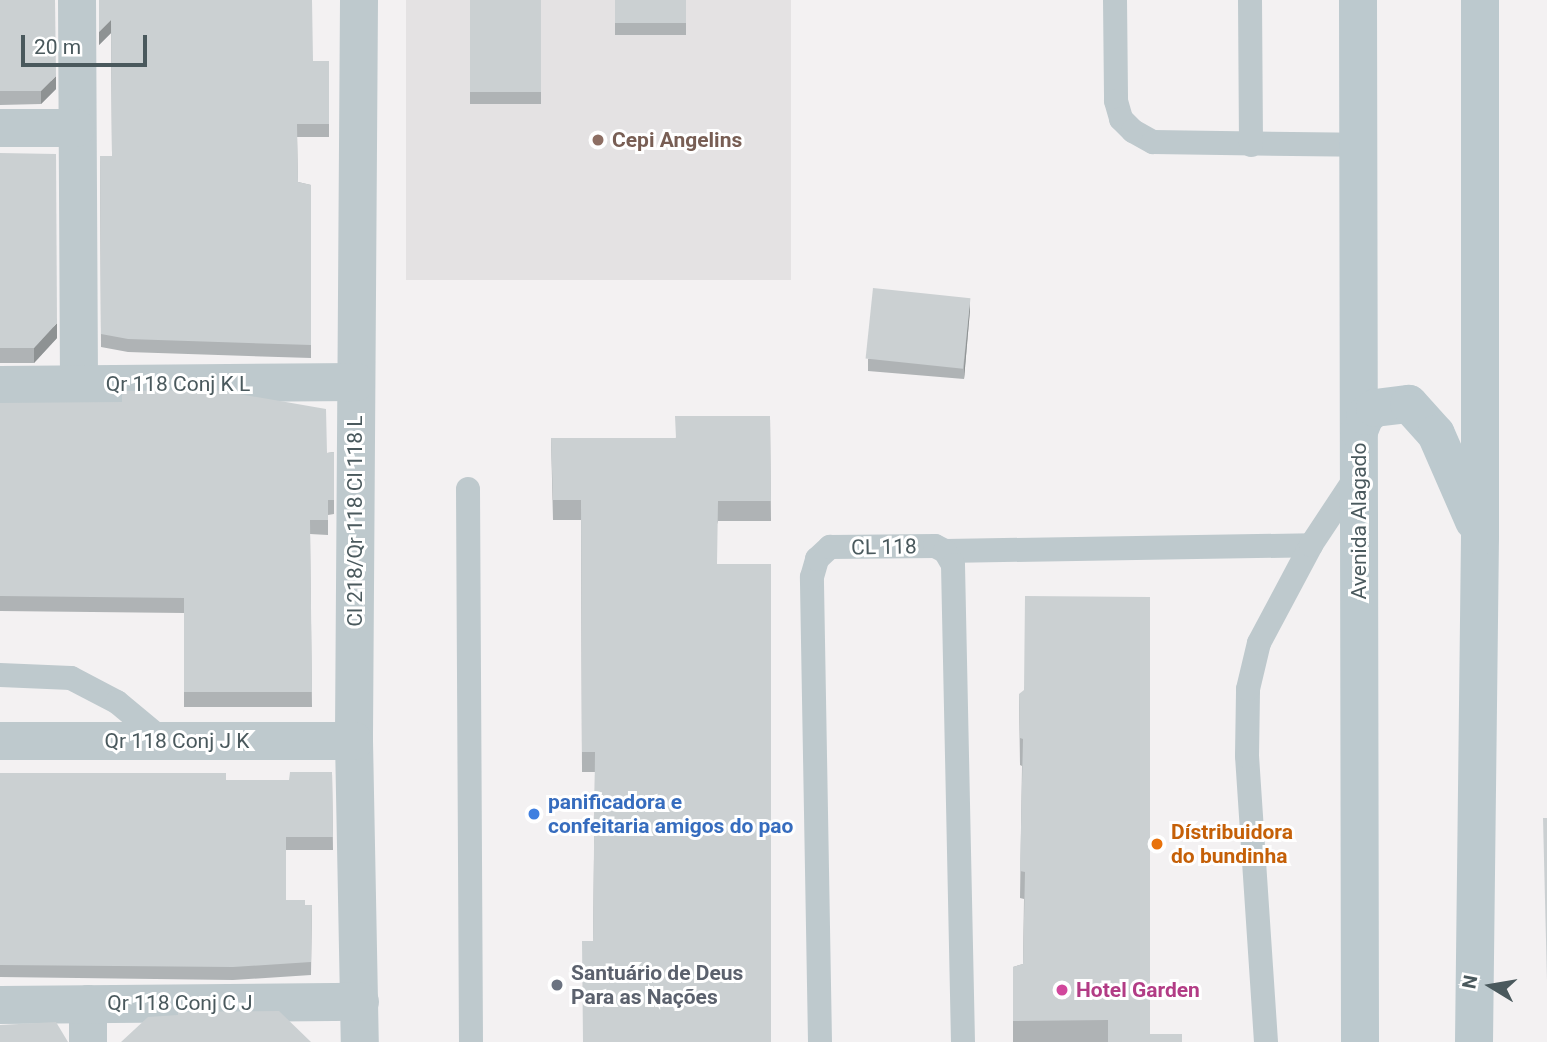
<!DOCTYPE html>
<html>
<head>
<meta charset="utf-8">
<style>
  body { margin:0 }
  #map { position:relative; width:1547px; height:1042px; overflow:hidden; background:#f3f1f2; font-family:Roboto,sans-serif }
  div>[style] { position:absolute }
  .education>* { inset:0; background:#e4e2e3; transform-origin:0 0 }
  .service>* { height:24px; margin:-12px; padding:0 12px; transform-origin:12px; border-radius:12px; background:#bec9cd }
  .minor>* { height:38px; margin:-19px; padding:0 19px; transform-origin:19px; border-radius:19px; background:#bec9cd }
  .secondary>* { height:38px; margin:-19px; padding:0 19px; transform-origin:19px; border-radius:19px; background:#bcc9ce }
  .wall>* { inset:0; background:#afb3b5; transform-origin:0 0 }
  .shaded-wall>* { inset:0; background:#8e9293 }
  .building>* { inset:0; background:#cbd0d2; transform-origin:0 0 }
  .dots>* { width:19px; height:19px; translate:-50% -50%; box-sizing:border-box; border:4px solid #fff; border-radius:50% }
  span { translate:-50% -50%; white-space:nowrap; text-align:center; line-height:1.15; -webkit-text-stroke:6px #fff; paint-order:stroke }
  .education-label { font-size:21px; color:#785e54; font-weight:700 }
  .left { translate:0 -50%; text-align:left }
  .street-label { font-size:21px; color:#4a595d }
  .shop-label { font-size:21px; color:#366cbe; font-weight:700 }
  .food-label { font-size:21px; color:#c56008; font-weight:700 }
  .worship-label { font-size:21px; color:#5b616d; font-weight:700 }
  .hotel-label { font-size:21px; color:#b23c85; font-weight:700 }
  .north { position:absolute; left:1456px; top:951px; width:70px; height:70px; -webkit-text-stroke:5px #fff; paint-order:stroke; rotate:281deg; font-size:19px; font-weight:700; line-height:28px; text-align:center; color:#4a595d }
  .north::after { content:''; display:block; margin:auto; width:24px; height:32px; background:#4a595d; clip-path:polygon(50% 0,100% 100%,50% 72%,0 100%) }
  .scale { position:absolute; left:21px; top:35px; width:126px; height:32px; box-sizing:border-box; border:4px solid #4a595d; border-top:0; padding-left:9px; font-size:21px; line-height:24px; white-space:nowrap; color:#4a595d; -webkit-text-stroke:5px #fff; paint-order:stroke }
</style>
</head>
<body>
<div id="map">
  <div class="education">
    <i style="left:406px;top:0;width:385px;height:280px"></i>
  </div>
  <div class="service">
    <i style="left:1115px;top:0;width:101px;rotate:89.4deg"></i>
    <i style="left:1116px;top:101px;width:19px;rotate:74deg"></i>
    <i style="left:1121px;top:119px;width:17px;rotate:45deg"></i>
    <i style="left:1133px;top:131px;width:23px;rotate:29deg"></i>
    <i style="left:1153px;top:142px;width:204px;rotate:0.8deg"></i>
    <i style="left:1250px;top:0;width:145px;rotate:89.6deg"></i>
    <i style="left:468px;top:489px;width:553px;rotate:89.69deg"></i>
    <i style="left:945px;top:551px;width:366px;rotate:-0.9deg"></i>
    <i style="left:0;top:675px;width:71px;rotate:2.4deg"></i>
    <i style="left:71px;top:678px;width:52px;rotate:27.6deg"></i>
    <i style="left:117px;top:702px;width:61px;rotate:39.7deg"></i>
    <i style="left:820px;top:1042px;width:465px;rotate:-91deg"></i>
    <i style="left:812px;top:577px;width:19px;rotate:-74deg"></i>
    <i style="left:817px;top:559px;width:18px;rotate:-43deg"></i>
    <i style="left:830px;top:547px;width:105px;rotate:-0.5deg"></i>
    <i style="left:935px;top:546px;width:11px;rotate:27deg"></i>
    <i style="left:945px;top:551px;width:16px;rotate:60deg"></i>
    <i style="left:953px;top:565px;width:477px;rotate:88.8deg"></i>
    <i style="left:1266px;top:1042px;width:287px;rotate:-93.8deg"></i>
    <i style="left:1247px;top:756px;width:67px;rotate:-89.1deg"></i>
    <i style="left:1248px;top:689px;width:47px;rotate:-76.6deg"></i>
    <i style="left:1259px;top:643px;width:111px;rotate:-62deg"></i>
    <i style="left:1311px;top:545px;width:85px;rotate:-56.5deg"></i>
  </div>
  <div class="minor">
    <i style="left:77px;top:0;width:384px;rotate:89.7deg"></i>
    <i style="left:359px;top:0;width:741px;rotate:90.39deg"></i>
    <i style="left:354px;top:741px;width:301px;rotate:88.9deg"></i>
    <i style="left:0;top:128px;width:76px"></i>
    <i style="left:0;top:385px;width:356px;rotate:-0.5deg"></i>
    <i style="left:0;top:741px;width:354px"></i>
    <i style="left:88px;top:1004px;width:38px;rotate:90deg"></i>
    <i style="left:0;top:1005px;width:360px;rotate:-0.5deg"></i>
  </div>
  <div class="secondary">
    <i style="left:1358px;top:0;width:1042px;rotate:89.89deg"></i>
    <i style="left:1359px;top:431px;width:16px;rotate:-68deg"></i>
    <i style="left:1365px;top:416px;width:13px;rotate:-39deg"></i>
    <i style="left:1375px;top:408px;width:34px;rotate:-7deg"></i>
    <i style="left:1409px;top:404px;width:40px;rotate:48deg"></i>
    <i style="left:1436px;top:434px;width:95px;rotate:66.4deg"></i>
    <i style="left:1474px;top:1042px;width:506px;rotate:-89.32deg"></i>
    <i style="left:1480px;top:536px;width:536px;rotate:-90deg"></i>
  </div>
  <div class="wall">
    <i style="clip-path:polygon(0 0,56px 89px,41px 104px,0 105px)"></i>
    <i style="clip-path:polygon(99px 0,313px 61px,329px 61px,329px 137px,297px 137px,298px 182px,311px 185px,311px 358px,128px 352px,101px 347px,100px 156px,112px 156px,111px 33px,99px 45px)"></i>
    <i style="left:470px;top:0;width:71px;height:104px"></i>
    <i style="left:615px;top:0;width:71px;height:35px"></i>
    <i style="clip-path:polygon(0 153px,57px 338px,34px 363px,0 363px)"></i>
    <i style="clip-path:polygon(970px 310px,964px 379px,868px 371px,868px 359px)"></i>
    <i style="clip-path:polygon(0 403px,327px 453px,334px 452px,334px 514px,328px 515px,328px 535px,310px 534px,312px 707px,184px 707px,184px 613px,0 611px)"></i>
    <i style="clip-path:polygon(770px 416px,771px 521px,718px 521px,593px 941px,595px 772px,582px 772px,581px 520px,553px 520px,551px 438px,675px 438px)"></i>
    <i style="clip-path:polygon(1019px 694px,1150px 1034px,1182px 1042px,1013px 1042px,1013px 967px,1023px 964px,1024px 899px,1020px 898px,1022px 766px,1020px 765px)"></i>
    <i style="clip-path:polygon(332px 772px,333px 850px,286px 850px,286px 900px,305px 905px,312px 905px,311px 975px,233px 980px,0 977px,0 773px,226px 780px,289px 780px)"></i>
  </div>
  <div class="shaded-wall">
    <i style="clip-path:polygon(111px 20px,111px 33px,99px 45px,99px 32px)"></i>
    <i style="clip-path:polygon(56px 76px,56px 89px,41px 104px,41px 91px)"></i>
    <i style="clip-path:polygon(970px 298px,970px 310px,964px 379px,964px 367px)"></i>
    <i style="clip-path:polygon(57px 323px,57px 338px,34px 363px,34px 348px)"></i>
  </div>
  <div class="building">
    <i style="clip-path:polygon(0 0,55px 0,56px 76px,41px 91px,0 91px)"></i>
    <i style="clip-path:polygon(99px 0,312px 0,313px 61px,329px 61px,329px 124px,297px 124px,298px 182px,311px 185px,311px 345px,128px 339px,101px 334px,100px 156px,112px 156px,111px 20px,99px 32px)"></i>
    <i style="left:470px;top:0;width:71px;height:92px"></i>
    <i style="left:615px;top:0;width:71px;height:23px"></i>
    <i style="clip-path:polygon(0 153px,56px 154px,57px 323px,34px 348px,0 348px)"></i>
    <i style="left:873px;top:288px;width:98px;height:71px;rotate:6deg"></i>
    <i style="clip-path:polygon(216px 390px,326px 409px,327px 453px,334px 452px,334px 500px,328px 500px,328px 520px,310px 520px,312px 692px,184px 692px,184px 598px,0 596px,0 403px,122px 402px,122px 391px)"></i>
    <i style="clip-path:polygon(675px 416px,770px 416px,771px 501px,718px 501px,717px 564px,771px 564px,771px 1042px,583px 1042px,582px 941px,593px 941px,595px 752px,582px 752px,581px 500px,553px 500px,551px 438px,676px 438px)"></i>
    <i style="clip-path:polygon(1025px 596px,1150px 597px,1150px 1034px,1182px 1034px,1182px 1042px,1108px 1042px,1108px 1020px,1013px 1021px,1013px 967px,1023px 964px,1025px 872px,1020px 871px,1023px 739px,1020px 738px,1019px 694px,1024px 690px)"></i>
    <i style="clip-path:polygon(290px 772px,332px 772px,333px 837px,286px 837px,286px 900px,305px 900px,305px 905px,312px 905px,311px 962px,233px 967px,0 965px,0 773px,226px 773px,226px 780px,289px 780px)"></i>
    <i style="clip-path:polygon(1543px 818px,1547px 818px,1547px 981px)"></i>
    <i style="clip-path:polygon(279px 1011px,311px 1042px,121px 1042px,148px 1017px,178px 1015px,178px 1012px)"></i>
    <i style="clip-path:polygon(56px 1022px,68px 1042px,0 1042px,0 1025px)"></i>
  </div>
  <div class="dots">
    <i style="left:598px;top:140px;background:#8d6e63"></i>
    <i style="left:534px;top:814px;background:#3f7fe0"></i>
    <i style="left:1157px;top:844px;background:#e8710a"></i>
    <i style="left:557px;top:985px;background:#6b7280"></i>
    <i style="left:1062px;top:990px;background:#d1479c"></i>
  </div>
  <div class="education-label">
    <span class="left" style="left:612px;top:140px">Cepi Angelins</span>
  </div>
  <div class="street-label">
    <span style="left:178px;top:384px">Qr 118 Conj K L</span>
    <span style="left:355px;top:521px;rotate:-90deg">Cl 218/Qr 118 Cl 118 L</span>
    <span style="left:1359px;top:521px;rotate:-90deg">Avenida Alagado</span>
    <span style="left:884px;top:547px;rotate:-1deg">CL 118</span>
    <span style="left:177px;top:741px">Qr 118 Conj J K</span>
    <span style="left:180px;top:1003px">Qr 118 Conj C J</span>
  </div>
  <div class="shop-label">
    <span class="left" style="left:548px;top:814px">panificadora e<br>confeitaria amigos do pao</span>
  </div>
  <div class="food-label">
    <span class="left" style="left:1171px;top:844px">Dístribuidora<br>do bundinha</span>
  </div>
  <div class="worship-label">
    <span class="left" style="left:571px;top:985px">Santuário de Deus<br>Para as Nações</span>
  </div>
  <div class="hotel-label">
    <span class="left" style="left:1076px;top:990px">Hotel Garden</span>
  </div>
  <div class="north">N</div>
  <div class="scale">20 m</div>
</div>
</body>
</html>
